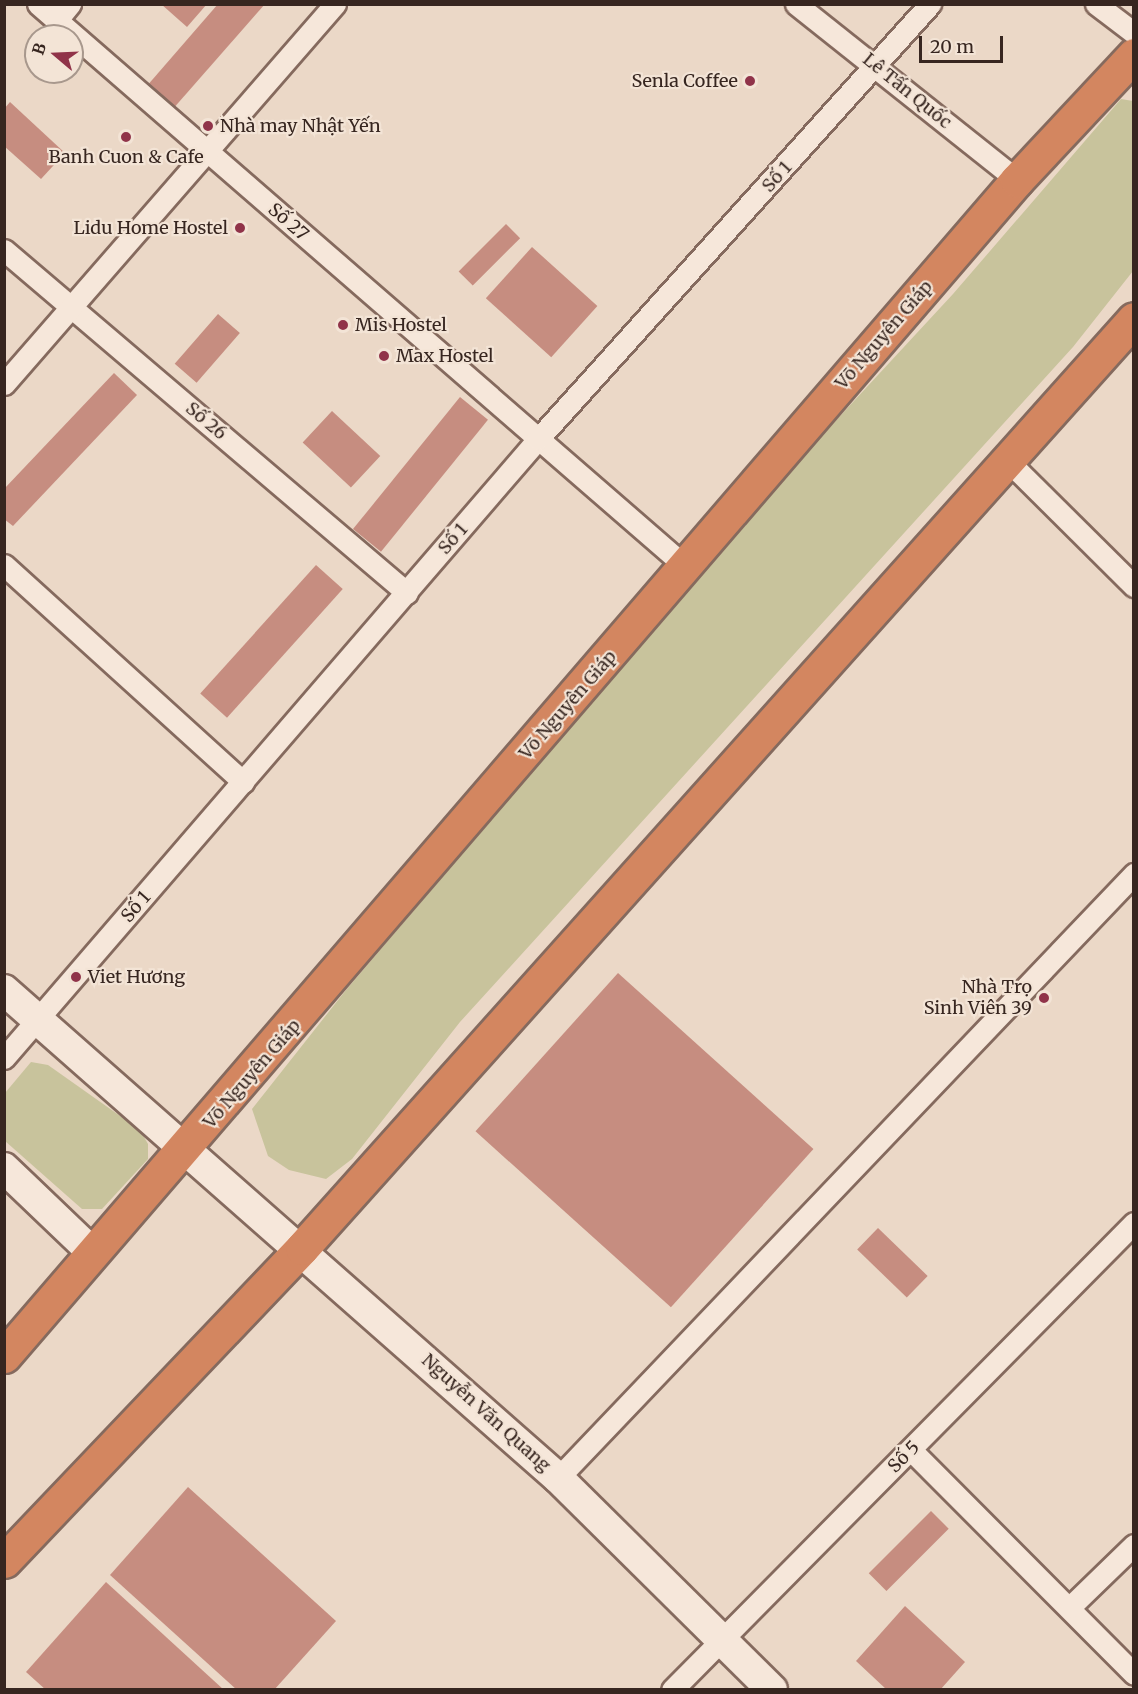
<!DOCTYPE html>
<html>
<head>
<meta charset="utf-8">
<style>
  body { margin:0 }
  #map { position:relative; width:1138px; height:1694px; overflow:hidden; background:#ebd8c7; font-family:Merriweather,serif }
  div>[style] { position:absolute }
  .green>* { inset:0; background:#c8c39c }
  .building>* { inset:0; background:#c68d80; transform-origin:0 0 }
  .roads { filter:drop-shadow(2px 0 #856a5e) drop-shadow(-2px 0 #856a5e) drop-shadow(0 2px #856a5e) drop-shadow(0 -2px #856a5e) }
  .street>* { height:21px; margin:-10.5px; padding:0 10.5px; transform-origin:10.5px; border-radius:10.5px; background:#f6e7da }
  .secondary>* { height:30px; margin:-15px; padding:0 15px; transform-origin:15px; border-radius:15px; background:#f6e7da }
  .highway>* { height:33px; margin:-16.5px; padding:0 16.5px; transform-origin:16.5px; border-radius:16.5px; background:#d38660 }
  .dots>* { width:16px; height:16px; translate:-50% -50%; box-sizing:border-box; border:3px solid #f3e4d6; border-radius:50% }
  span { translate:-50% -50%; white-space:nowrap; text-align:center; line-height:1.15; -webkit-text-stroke:4.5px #f3e4d6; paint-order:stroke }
  .poi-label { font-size:18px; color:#372620 }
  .right { translate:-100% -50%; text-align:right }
  .left { translate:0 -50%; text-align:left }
  .street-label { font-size:18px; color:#372620 }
  .frame { position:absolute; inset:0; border:6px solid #372620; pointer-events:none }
  .north { position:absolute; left:24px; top:24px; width:60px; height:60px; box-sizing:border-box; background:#f3e4d6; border:2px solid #a8988d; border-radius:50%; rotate:289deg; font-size:16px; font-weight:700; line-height:24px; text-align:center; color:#372620 }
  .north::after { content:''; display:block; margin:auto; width:21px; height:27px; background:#903349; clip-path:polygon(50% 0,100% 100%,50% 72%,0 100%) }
  .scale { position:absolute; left:919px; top:36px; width:84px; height:27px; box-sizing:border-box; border:3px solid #372620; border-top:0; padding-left:8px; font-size:18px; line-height:21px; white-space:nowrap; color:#372620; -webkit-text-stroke:4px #f3e4d6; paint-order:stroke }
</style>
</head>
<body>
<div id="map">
  <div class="green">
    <i style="clip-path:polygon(1121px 99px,1133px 101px,1133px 271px,1073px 347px,460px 1022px,352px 1159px,326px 1179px,289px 1170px,268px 1156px,252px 1109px,346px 990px,778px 483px,953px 294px)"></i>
    <i style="clip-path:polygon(31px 1062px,48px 1065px,140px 1130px,148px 1144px,148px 1159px,102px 1209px,82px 1209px,5px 1141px,5px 1093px)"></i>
  </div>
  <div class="building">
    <i style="clip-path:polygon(161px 4px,207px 4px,187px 27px)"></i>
    <i style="clip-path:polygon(218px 4px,265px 4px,172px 110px,146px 87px)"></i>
    <i style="clip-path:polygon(10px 102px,65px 153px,41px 179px,4px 146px,4px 109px)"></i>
    <i style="left:506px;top:224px;width:20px;height:67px;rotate:45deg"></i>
    <i style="left:532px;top:247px;width:88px;height:69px;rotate:42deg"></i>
    <i style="left:218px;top:314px;width:29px;height:66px;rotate:41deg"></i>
    <i style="clip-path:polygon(114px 373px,137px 395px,13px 526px,4px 519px,4px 489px)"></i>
    <i style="left:460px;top:397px;width:36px;height:170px;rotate:39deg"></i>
    <i style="left:332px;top:411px;width:66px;height:43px;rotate:43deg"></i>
    <i style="left:316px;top:565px;width:36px;height:173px;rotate:42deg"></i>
    <i style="left:618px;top:973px;width:263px;height:213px;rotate:42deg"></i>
    <i style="left:878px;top:1228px;width:69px;height:30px;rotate:44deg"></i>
    <i style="clip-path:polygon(188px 1487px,336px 1621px,274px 1690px,237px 1690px,110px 1575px)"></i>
    <i style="left:931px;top:1511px;width:25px;height:88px;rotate:45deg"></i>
    <i style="clip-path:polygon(106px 1582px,224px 1690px,46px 1690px,26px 1672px)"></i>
    <i style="clip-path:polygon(905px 1606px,965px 1662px,940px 1690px,887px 1690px,856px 1661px)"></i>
  </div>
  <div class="roads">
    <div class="street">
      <i style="left:38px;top:4px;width:858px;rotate:40.98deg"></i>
      <i style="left:796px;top:4px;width:283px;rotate:38.5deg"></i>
      <i style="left:1096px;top:4px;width:48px;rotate:37.3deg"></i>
      <i style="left:57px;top:20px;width:21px;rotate:-51deg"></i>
      <i style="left:4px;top:250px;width:529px;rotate:40.4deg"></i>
      <i style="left:4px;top:384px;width:504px;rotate:-48.94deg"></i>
      <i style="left:1007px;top:460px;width:179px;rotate:44.8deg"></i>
      <i style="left:4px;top:565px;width:323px;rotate:42.2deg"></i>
      <i style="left:4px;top:1058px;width:818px;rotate:-49.22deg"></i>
      <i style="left:538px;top:439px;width:586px;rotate:-47.98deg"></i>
      <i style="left:911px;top:1450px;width:316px;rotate:45.1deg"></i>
      <i style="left:558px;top:1478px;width:835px;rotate:-46.36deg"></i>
      <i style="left:1070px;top:1607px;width:89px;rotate:-44.1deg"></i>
      <i style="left:672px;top:1690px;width:657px;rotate:-45.31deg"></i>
    </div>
    <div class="secondary">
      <i style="left:4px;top:990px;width:738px;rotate:41.38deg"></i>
      <i style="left:558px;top:1478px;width:301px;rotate:44.7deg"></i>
      <i style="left:4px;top:1168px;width:123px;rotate:43.7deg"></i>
    </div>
    <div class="highway">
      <i style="left:4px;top:1356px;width:1552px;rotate:-49.26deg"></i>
      <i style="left:1017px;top:180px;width:171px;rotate:-46.9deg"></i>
      <i style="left:4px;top:1561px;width:432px;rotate:-46.4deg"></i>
      <i style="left:302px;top:1248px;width:1247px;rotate:-48.15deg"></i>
    </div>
  </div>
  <div class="dots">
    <i style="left:750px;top:81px;background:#903349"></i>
    <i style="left:208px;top:126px;background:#903349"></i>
    <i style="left:126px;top:137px;background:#903349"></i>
    <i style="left:240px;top:228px;background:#903349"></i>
    <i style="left:343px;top:325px;background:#903349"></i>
    <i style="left:384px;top:356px;background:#903349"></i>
    <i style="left:76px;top:977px;background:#903349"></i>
    <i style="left:1044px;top:998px;background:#903349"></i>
  </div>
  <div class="poi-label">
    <span class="right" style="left:738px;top:81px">Senla Coffee</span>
    <span class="left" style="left:220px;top:126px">Nhà may Nhật Yến</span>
    <span style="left:126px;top:157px">Banh Cuon &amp; Cafe</span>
    <span class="right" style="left:228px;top:228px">Lidu Home Hostel</span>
    <span class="left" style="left:355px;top:325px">Mis Hostel</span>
    <span class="left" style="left:396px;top:356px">Max Hostel</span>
    <span class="left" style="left:88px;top:977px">Viet Hương</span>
    <span class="right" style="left:1032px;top:998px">Nhà Trọ<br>Sinh Viên 39</span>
  </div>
  <div class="street-label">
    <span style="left:907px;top:91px;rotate:39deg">Lê Tấn Quốc</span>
    <span style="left:777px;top:177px;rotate:-48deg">Số 1</span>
    <span style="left:288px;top:222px;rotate:41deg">Số 27</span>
    <span style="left:884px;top:335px;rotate:-49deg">Võ Nguyên Giáp</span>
    <span style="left:206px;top:421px;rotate:40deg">Số 26</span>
    <span style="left:453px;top:539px;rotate:-49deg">Số 1</span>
    <span style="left:568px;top:705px;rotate:-49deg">Võ Nguyên Giáp</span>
    <span style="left:136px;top:907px;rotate:-49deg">Số 1</span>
    <span style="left:252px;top:1074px;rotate:-49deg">Võ Nguyên Giáp</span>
    <span style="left:486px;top:1413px;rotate:42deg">Nguyễn Văn Quang</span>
    <span style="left:904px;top:1457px;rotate:-45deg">Số 5</span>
  </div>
  <div class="frame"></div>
  <div class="north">B</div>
  <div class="scale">20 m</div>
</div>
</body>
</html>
